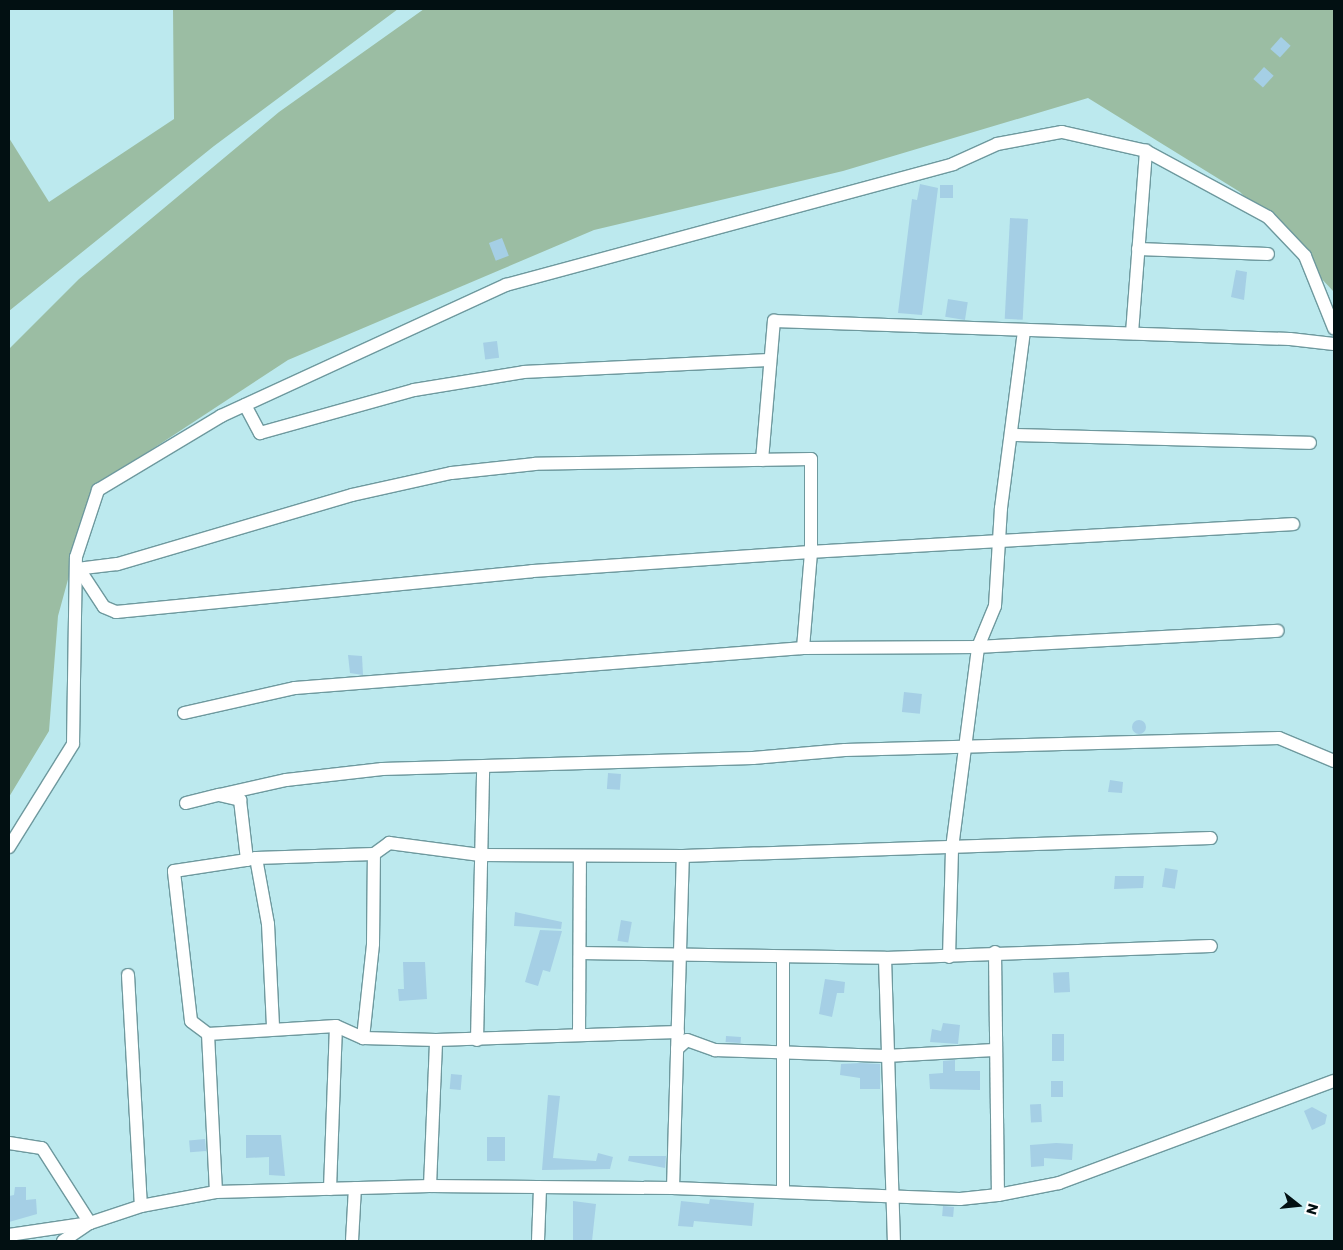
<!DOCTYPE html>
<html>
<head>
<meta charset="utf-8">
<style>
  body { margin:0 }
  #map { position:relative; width:1343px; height:1250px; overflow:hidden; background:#bce9ee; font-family:Poppins,sans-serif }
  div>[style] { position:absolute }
  .green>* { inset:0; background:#9bbda3 }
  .building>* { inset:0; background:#a5cfe5; transform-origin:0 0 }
  .round { border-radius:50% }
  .roads { filter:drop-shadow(1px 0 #6e999e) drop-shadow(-1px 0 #6e999e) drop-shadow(0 1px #6e999e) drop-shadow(0 -1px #6e999e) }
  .minor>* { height:12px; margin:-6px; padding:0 6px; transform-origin:6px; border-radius:6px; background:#fff }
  span { translate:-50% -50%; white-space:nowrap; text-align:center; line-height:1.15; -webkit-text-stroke:4px #fff; paint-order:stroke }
  .frame { position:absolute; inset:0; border:10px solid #021012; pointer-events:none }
  .north { position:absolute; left:1273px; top:1180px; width:50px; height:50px; -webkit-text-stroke:4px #fff; paint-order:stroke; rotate:106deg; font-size:14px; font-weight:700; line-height:20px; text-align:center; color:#021012 }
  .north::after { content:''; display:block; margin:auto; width:18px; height:22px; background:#021012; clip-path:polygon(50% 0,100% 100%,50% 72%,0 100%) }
</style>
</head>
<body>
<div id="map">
  <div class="green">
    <i style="clip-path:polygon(173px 9px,398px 9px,214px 146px,9px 311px,9px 138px,49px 202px,174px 119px)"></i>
    <i style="clip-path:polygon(424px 9px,1334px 9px,1334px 292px,1240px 192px,1088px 98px,843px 171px,594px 230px,288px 360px,93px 488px,58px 616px,49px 731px,9px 797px,9px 349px,79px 279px,279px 112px)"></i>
  </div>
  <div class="building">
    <i style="left:1281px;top:37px;width:13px;height:16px;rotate:42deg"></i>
    <i style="left:1264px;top:67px;width:13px;height:16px;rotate:42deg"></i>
    <i style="clip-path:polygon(920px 184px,938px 188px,922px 315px,898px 313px,912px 199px,917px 200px)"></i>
    <i style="left:940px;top:185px;width:13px;height:13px"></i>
    <i style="left:1010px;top:218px;width:18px;height:101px;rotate:3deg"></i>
    <i style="left:502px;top:238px;width:19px;height:14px;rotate:69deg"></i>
    <i style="clip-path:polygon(1236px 270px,1247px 272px,1244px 300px,1231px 297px)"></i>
    <i style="left:948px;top:299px;width:20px;height:18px;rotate:9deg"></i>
    <i style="left:497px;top:341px;width:17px;height:14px;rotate:83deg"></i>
    <i style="clip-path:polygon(348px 655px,362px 656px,363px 675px,350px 673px)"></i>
    <i style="left:904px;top:692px;width:18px;height:20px;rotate:6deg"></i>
    <i class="round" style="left:1132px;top:720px;width:14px;height:14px"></i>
    <i style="left:608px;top:773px;width:13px;height:16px;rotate:4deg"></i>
    <i style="clip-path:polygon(1110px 780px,1123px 782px,1122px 793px,1108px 792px)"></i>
    <i style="left:1165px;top:868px;width:13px;height:19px;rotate:9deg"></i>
    <i style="clip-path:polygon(1115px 876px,1144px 876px,1143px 888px,1114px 889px)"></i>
    <i style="clip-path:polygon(515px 912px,562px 922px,561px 929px,514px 926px)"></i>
    <i style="left:621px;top:920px;width:11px;height:21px;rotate:10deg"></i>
    <i style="clip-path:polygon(540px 930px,562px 931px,550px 972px,543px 970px,538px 986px,525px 982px)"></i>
    <i style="clip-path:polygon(403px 962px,425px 962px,427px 999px,399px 1001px,398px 989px,404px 989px)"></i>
    <i style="left:1069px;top:972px;width:20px;height:16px;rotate:87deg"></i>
    <i style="clip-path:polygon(825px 979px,845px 982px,844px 993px,837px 993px,832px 1017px,819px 1014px)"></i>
    <i style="clip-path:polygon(943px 1023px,960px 1025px,958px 1044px,930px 1042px,932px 1029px,941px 1031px)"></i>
    <i style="left:1052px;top:1034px;width:12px;height:27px"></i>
    <i style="left:726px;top:1036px;width:15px;height:6px;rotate:4deg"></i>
    <i style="clip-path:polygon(955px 1060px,955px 1071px,980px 1071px,980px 1090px,930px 1089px,929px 1074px,943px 1073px,943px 1061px)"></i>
    <i style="clip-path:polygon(860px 1063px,880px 1064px,880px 1089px,860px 1089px,860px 1078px,840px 1075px,841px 1064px)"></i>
    <i style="left:451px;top:1074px;width:11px;height:15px;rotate:5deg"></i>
    <i style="left:1063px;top:1081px;width:16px;height:12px;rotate:90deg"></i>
    <i style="clip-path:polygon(548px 1095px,560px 1096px,553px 1158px,596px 1161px,598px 1153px,613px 1157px,610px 1169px,542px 1170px)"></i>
    <i style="left:1041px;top:1104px;width:18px;height:11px;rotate:87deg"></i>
    <i style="clip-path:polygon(1312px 1107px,1327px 1115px,1325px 1124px,1312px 1130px,1304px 1111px)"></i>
    <i style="clip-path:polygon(246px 1135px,281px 1135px,285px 1176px,269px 1175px,269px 1157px,246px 1158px)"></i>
    <i style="left:487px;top:1137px;width:18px;height:24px"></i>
    <i style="left:205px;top:1139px;width:12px;height:16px;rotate:85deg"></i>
    <i style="clip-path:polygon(1056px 1143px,1073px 1144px,1072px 1160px,1044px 1158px,1044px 1166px,1031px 1167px,1030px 1145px)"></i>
    <i style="clip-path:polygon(629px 1156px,666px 1156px,665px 1168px,628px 1161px)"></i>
    <i style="clip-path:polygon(15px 1187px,26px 1187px,26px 1200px,36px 1199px,37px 1214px,9px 1222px,9px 1196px,14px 1195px)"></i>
    <i style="clip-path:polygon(710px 1199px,754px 1203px,752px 1226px,694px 1221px,693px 1227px,678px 1226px,681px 1201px,709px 1204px)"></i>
    <i style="clip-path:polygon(573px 1201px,596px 1204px,592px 1241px,573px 1241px)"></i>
    <i style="left:943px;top:1206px;width:11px;height:10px;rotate:5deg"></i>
  </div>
  <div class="roads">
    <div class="minor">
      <i style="left:1138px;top:249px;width:130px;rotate:2.2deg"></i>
      <i style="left:1132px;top:333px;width:183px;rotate:-85.6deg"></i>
      <i style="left:245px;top:405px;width:32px;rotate:62deg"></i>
      <i style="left:260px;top:433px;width:160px;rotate:-15.6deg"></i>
      <i style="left:414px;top:390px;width:111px;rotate:-9.3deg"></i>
      <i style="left:524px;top:372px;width:244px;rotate:-2.8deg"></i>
      <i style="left:1012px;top:435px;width:298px;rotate:1.5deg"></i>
      <i style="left:762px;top:460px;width:140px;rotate:-85.1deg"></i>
      <i style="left:774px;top:321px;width:516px;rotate:2deg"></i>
      <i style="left:1290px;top:339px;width:44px;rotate:6.5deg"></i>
      <i style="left:803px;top:648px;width:96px;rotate:-85.2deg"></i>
      <i style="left:811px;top:552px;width:93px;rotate:-90deg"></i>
      <i style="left:811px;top:459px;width:276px;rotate:179deg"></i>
      <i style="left:535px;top:464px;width:84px;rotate:173.9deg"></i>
      <i style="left:451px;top:473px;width:101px;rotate:167.5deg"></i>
      <i style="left:352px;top:495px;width:245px;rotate:163.6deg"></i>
      <i style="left:117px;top:564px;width:38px;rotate:173deg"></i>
      <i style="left:79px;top:569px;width:45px;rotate:56.7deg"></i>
      <i style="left:104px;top:607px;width:13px;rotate:23deg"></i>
      <i style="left:116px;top:612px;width:418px;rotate:-5.6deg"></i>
      <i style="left:532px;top:571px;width:280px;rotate:-3.9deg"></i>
      <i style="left:811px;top:552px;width:483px;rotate:-3.3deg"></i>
      <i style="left:184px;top:713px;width:114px;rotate:-12.7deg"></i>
      <i style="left:295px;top:688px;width:510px;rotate:-4.5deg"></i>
      <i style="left:803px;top:648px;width:175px;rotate:-0.3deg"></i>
      <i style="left:978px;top:647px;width:300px;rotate:-3.1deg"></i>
      <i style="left:219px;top:795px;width:69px;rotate:-12.6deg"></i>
      <i style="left:286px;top:780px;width:97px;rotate:-6.5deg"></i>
      <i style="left:382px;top:769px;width:371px;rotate:-1.7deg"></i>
      <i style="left:753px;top:758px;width:92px;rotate:-5deg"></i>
      <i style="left:845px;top:750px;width:434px;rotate:-1.6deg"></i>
      <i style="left:1279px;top:738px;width:60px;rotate:22.7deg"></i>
      <i style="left:186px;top:803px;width:34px;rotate:-14deg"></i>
      <i style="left:219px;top:795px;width:22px;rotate:13deg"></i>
      <i style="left:240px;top:800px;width:60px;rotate:83.3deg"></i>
      <i style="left:247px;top:860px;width:9px;rotate:-13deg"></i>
      <i style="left:256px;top:858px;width:67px;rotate:79.7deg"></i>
      <i style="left:268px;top:924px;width:103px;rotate:87.2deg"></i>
      <i style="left:9px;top:847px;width:121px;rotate:-58.1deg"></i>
      <i style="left:73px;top:744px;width:187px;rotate:-89.1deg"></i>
      <i style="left:76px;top:557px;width:71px;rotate:-71.8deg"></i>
      <i style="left:98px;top:490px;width:144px;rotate:-31deg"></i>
      <i style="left:221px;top:416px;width:314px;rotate:-24.7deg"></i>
      <i style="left:506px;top:285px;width:463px;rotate:-15.1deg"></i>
      <i style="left:953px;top:164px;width:48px;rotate:-24.4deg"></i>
      <i style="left:997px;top:144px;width:66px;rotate:-10.5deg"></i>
      <i style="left:1062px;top:132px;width:86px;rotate:12.7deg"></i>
      <i style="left:1146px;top:151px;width:139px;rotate:28.4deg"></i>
      <i style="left:1268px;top:217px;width:54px;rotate:46.5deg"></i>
      <i style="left:1305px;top:256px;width:78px;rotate:68.1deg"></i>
      <i style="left:256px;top:858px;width:118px;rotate:-1.9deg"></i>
      <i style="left:374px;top:854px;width:19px;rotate:-36deg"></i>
      <i style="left:389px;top:843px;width:92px;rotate:7.5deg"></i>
      <i style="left:480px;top:855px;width:203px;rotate:0.3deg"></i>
      <i style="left:683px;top:856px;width:528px;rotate:-1.95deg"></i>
      <i style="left:995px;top:952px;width:243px;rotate:89.3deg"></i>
      <i style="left:580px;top:953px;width:305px;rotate:0.9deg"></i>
      <i style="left:885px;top:958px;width:326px;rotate:-2.1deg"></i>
      <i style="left:949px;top:957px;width:109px;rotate:-88.4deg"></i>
      <i style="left:952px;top:848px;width:203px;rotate:-82.6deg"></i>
      <i style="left:978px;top:647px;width:44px;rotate:-67.5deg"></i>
      <i style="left:995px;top:606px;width:98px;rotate:-86.5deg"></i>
      <i style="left:1001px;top:508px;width:177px;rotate:-82.6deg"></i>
      <i style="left:885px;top:958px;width:283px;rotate:88.2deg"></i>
      <i style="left:783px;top:959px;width:232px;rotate:90deg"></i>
      <i style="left:128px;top:975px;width:231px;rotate:86.8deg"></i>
      <i style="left:208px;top:1034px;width:128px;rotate:-3.6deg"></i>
      <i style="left:336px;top:1026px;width:30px;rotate:24deg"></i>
      <i style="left:363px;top:1038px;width:73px;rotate:1.6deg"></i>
      <i style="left:436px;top:1040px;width:242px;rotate:-1.9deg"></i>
      <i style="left:579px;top:1035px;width:179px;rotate:-89.7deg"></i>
      <i style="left:363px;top:1038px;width:95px;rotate:-83.9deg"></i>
      <i style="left:373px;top:944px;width:90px;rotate:-89.4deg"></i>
      <i style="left:477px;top:1040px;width:272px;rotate:-88.7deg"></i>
      <i style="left:677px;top:1049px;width:13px;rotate:-42deg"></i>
      <i style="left:687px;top:1040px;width:30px;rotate:20deg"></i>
      <i style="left:715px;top:1050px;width:171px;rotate:2deg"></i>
      <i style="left:886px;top:1056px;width:108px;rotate:-3.2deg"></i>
      <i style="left:9px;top:1143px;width:33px;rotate:9deg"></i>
      <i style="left:42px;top:1148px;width:89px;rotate:57.4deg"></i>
      <i style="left:90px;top:1223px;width:82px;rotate:171.6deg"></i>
      <i style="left:430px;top:1186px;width:146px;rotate:-87.6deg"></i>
      <i style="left:673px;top:1188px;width:332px;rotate:-88.3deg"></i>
      <i style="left:330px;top:1189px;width:163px;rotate:-87.9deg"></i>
      <i style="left:216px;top:1192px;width:158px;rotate:-92.9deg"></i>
      <i style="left:208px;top:1034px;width:21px;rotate:-143deg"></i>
      <i style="left:191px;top:1021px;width:151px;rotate:-96.5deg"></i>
      <i style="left:174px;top:871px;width:74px;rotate:-8.6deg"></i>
      <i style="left:63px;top:1241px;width:32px;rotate:-34deg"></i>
      <i style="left:90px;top:1223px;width:54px;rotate:-18.4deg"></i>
      <i style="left:141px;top:1206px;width:76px;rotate:-10.6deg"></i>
      <i style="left:216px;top:1192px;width:214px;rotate:-1.6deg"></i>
      <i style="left:430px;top:1186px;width:243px;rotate:0.5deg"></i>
      <i style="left:673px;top:1188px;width:287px;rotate:2.2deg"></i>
      <i style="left:960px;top:1199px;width:38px;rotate:-6deg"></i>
      <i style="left:998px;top:1195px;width:62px;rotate:-11.1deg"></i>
      <i style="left:1059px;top:1183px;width:293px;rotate:-20.4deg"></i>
      <i style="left:352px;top:1241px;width:53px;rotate:-86.8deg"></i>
      <i style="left:538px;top:1241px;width:53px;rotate:-87.8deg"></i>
    </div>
  </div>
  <div class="frame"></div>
  <div class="north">N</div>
</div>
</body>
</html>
